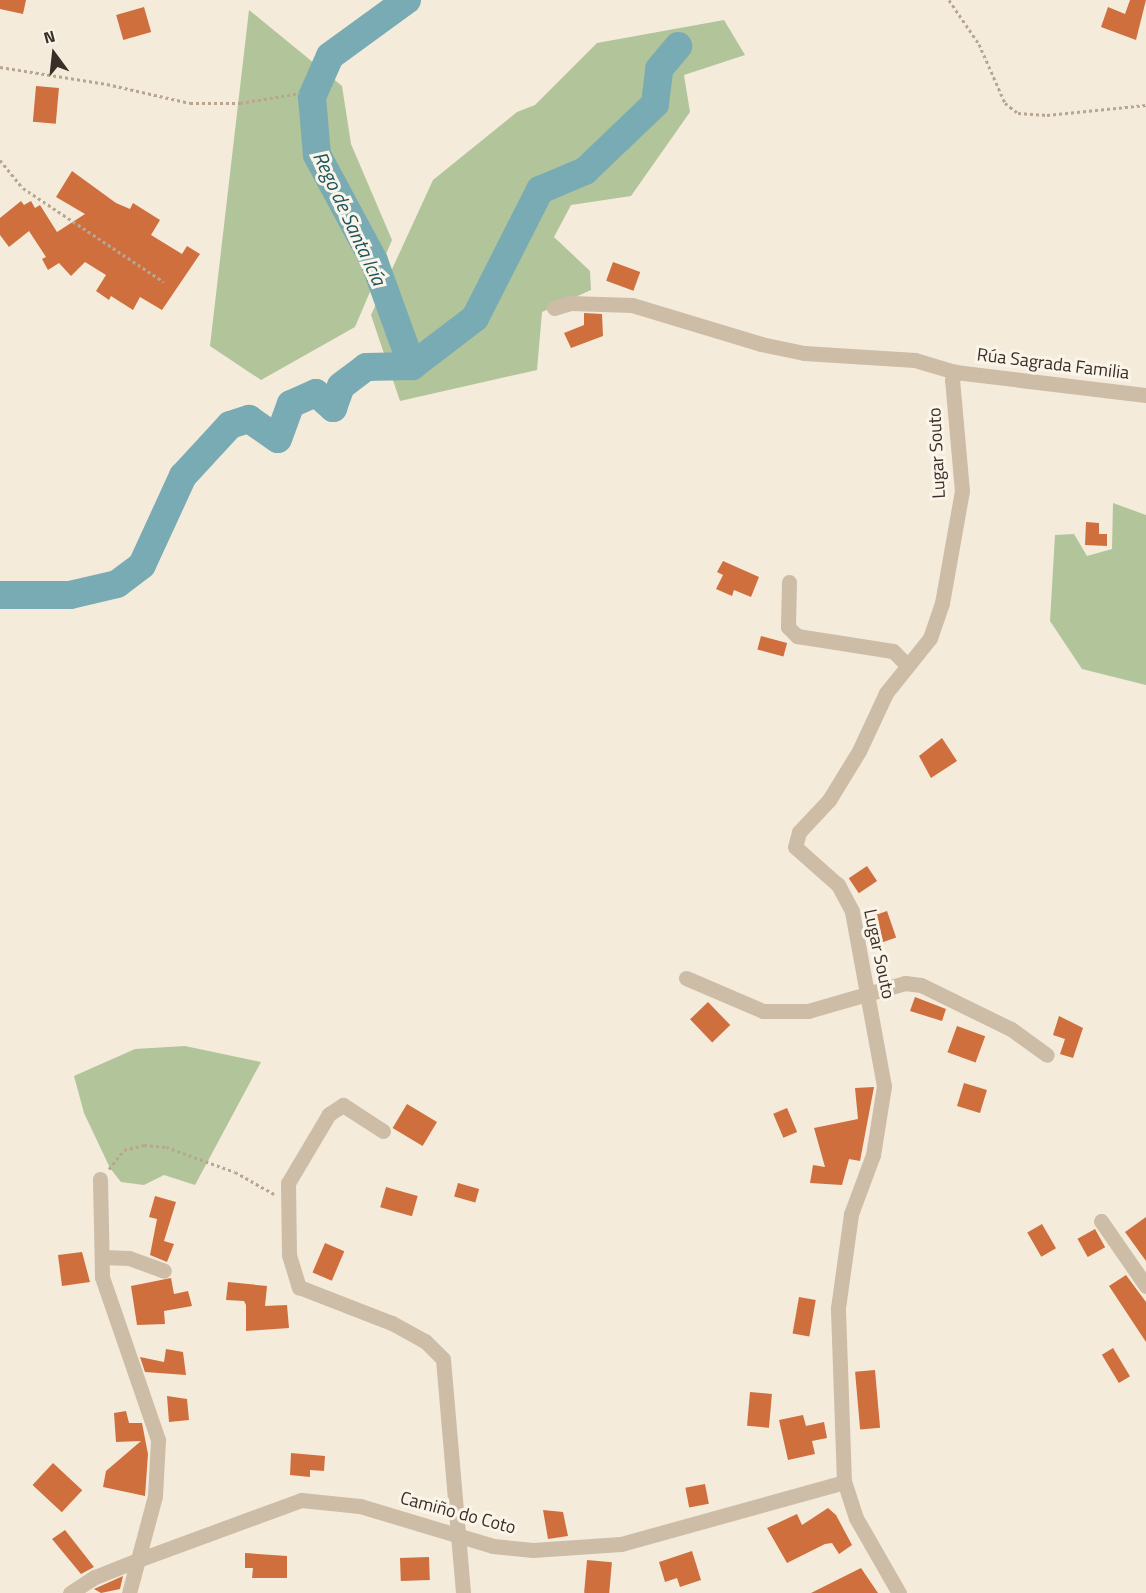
<!DOCTYPE html>
<html>
<head>
<meta charset="utf-8">
<style>
  body { margin:0 }
  #map { position:relative; width:1146px; height:1593px; overflow:hidden; background:#f4ebdb; font-family:"Titillium Web",sans-serif }
  div>[style] { position:absolute }
  .green>* { inset:0; background:#b2c49a }
  .river>* { height:28px; margin:-14px; padding:0 14px; transform-origin:14px; border-radius:14px; background:#78abb3 }
  .building>* { inset:0; background:#cf6f3e; transform-origin:0 0 }
  .path>* { height:3px; margin-top:-1.5px; transform-origin:0; background:repeating-linear-gradient(90deg,#b9a690 0 3px,transparent 0 6px) }
  .minor>* { height:15px; margin:-7.5px; padding:0 7.5px; transform-origin:7.5px; border-radius:7.5px; background:#cdbca6 }
  span { translate:-50% -50%; white-space:nowrap; text-align:center; line-height:1.15; -webkit-text-stroke:6px #fbf4e8; paint-order:stroke }
  .street-label { font-size:18px; color:#392f28 }
  .water-label { font-size:20px; color:#1a535e; font-style:italic }
  .north { position:absolute; left:24px; top:24px; width:60px; height:60px; -webkit-text-stroke:4px #fbf4e8; paint-order:stroke; rotate:345deg; font-size:16px; font-weight:700; line-height:24px; text-align:center; color:#392f28 }
  .north::after { content:''; display:block; margin:auto; width:21px; height:27px; background:#392f28; clip-path:polygon(50% 0,100% 100%,50% 72%,0 100%) }
</style>
</head>
<body>
<div id="map">
  <div class="green">
    <i style="clip-path:polygon(249px 10px,342px 86px,351px 144px,392px 240px,355px 327px,261px 380px,210px 346px)"></i>
    <i style="clip-path:polygon(724px 20px,745px 55px,684px 75px,690px 112px,631px 196px,571px 205px,554px 237px,590px 271px,591px 290px,542px 312px,537px 370px,400px 401px,371px 315px,433px 180px,517px 112px,535px 105px,597px 43px)"></i>
    <i style="clip-path:polygon(1113px 503px,1146px 515px,1146px 685px,1082px 669px,1050px 621px,1055px 535px,1074px 534px,1087px 556px,1112px 549px)"></i>
    <i style="clip-path:polygon(185px 1046px,261px 1062px,195px 1185px,164px 1175px,144px 1185px,121px 1182px,110px 1168px,84px 1113px,74px 1076px,135px 1049px)"></i>
  </div>
  <div class="river">
    <i style="left:407px;top:0;width:95px;rotate:144deg"></i>
    <i style="left:330px;top:56px;width:45px;rotate:113.7deg"></i>
    <i style="left:312px;top:97px;width:58px;rotate:85.1deg"></i>
    <i style="left:317px;top:155px;width:120px;rotate:61.7deg"></i>
    <i style="left:374px;top:261px;width:112px;rotate:70.1deg"></i>
    <i style="left:0;top:595px;width:70px"></i>
    <i style="left:70px;top:595px;width:48px;rotate:-13.2deg"></i>
    <i style="left:117px;top:584px;width:31px;rotate:-37deg"></i>
    <i style="left:142px;top:565px;width:98px;rotate:-65.3deg"></i>
    <i style="left:183px;top:476px;width:69px;rotate:-47.3deg"></i>
    <i style="left:230px;top:425px;width:20px;rotate:-18deg"></i>
    <i style="left:249px;top:419px;width:35px;rotate:35deg"></i>
    <i style="left:278px;top:439px;width:37px;rotate:-70deg"></i>
    <i style="left:291px;top:404px;width:27px;rotate:-24deg"></i>
    <i style="left:316px;top:393px;width:23px;rotate:41deg"></i>
    <i style="left:333px;top:408px;width:23px;rotate:-70deg"></i>
    <i style="left:341px;top:386px;width:31px;rotate:-37deg"></i>
    <i style="left:366px;top:367px;width:46px;rotate:-1.2deg"></i>
    <i style="left:412px;top:366px;width:79px;rotate:-37.3deg"></i>
    <i style="left:475px;top:318px;width:144px;rotate:-63.1deg"></i>
    <i style="left:540px;top:190px;width:49px;rotate:-22.9deg"></i>
    <i style="left:585px;top:171px;width:97px;rotate:-43.7deg"></i>
    <i style="left:655px;top:104px;width:35px;rotate:-83deg"></i>
    <i style="left:659px;top:69px;width:30px;rotate:-50deg"></i>
  </div>
  <div class="building">
    <i style="clip-path:polygon(0 0,26px 0,23px 14px,0 9px)"></i>
    <i style="clip-path:polygon(1130px 0,1146px 0,1136px 40px,1101px 27px,1108px 7px,1125px 14px)"></i>
    <i style="left:144px;top:7px;width:26px;height:29px;rotate:74deg"></i>
    <i style="left:36px;top:86px;width:23px;height:36px;rotate:5deg"></i>
    <i style="clip-path:polygon(72px 171px,116px 203px,130px 209px,133px 203px,160px 220px,151px 235px,182px 254px,187px 246px,200px 254px,162px 310px,140px 297px,133px 310px,111px 296px,109px 300px,96px 291px,106px 275px,85px 262px,71px 276px,59px 263px,48px 270px,42px 259px,46px 257px,29px 231px,9px 247px,0 235px,0 218px,21px 201px,24px 205px,31px 201px,35px 208px,40px 205px,57px 232px,85px 214px,56px 197px)"></i>
    <i style="left:613px;top:262px;width:29px;height:20px;rotate:20deg"></i>
    <i style="clip-path:polygon(584px 313px,602px 314px,603px 336px,571px 348px,564px 333px,584px 325px)"></i>
    <i style="clip-path:polygon(1086px 522px,1099px 523px,1099px 534px,1107px 534px,1107px 546px,1085px 545px)"></i>
    <i style="clip-path:polygon(723px 561px,759px 577px,751px 597px,734px 590px,732px 596px,716px 589px,723px 575px,717px 572px)"></i>
    <i style="left:761px;top:636px;width:27px;height:14px;rotate:15deg"></i>
    <i style="clip-path:polygon(942px 738px,957px 761px,931px 778px,919px 756px)"></i>
    <i style="left:867px;top:866px;width:18px;height:22px;rotate:56deg"></i>
    <i style="left:887px;top:911px;width:28px;height:22px;rotate:71deg"></i>
    <i style="clip-path:polygon(915px 997px,946px 1009px,942px 1021px,910px 1011px)"></i>
    <i style="left:708px;top:1002px;width:32px;height:25px;rotate:46deg"></i>
    <i style="clip-path:polygon(1059px 1016px,1083px 1028px,1073px 1058px,1060px 1054px,1065px 1039px,1053px 1035px)"></i>
    <i style="left:957px;top:1026px;width:30px;height:28px;rotate:20deg"></i>
    <i style="left:964px;top:1083px;width:24px;height:24px;rotate:17deg"></i>
    <i style="clip-path:polygon(874px 1087px,860px 1161px,849px 1159px,842px 1185px,810px 1183px,813px 1165px,825px 1167px,814px 1128px,858px 1119px,855px 1088px)"></i>
    <i style="left:407px;top:1104px;width:35px;height:28px;rotate:31deg"></i>
    <i style="left:787px;top:1108px;width:26px;height:15px;rotate:67deg"></i>
    <i style="left:458px;top:1183px;width:22px;height:14px;rotate:16deg"></i>
    <i style="left:386px;top:1187px;width:33px;height:21px;rotate:16deg"></i>
    <i style="clip-path:polygon(155px 1196px,176px 1202px,164px 1241px,174px 1244px,167px 1262px,150px 1255px,157px 1219px,149px 1217px)"></i>
    <i style="clip-path:polygon(1146px 1217px,1146px 1261px,1125px 1232px)"></i>
    <i style="left:1042px;top:1224px;width:28px;height:17px;rotate:60deg"></i>
    <i style="left:1095px;top:1229px;width:21px;height:20px;rotate:61deg"></i>
    <i style="left:325px;top:1243px;width:21px;height:32px;rotate:23deg"></i>
    <i style="clip-path:polygon(82px 1252px,90px 1282px,62px 1286px,58px 1255px)"></i>
    <i style="clip-path:polygon(1126px 1275px,1146px 1302px,1146px 1342px,1109px 1286px)"></i>
    <i style="clip-path:polygon(171px 1278px,174px 1294px,188px 1291px,192px 1306px,164px 1311px,165px 1324px,137px 1325px,131px 1286px)"></i>
    <i style="clip-path:polygon(228px 1282px,267px 1286px,265px 1306px,287px 1305px,289px 1328px,246px 1331px,246px 1305px,244px 1301px,226px 1300px)"></i>
    <i style="left:799px;top:1297px;width:17px;height:37px;rotate:10deg"></i>
    <i style="left:1113px;top:1348px;width:33px;height:13px;rotate:59deg"></i>
    <i style="clip-path:polygon(166px 1349px,183px 1352px,186px 1375px,145px 1372px,140px 1357px,164px 1362px)"></i>
    <i style="left:875px;top:1370px;width:58px;height:20px;rotate:85deg"></i>
    <i style="left:750px;top:1392px;width:22px;height:34px;rotate:5deg"></i>
    <i style="clip-path:polygon(167px 1396px,187px 1399px,189px 1420px,169px 1422px)"></i>
    <i style="clip-path:polygon(126px 1411px,129px 1423px,142px 1423px,148px 1454px,145px 1496px,103px 1487px,106px 1471px,141px 1441px,116px 1442px,114px 1413px)"></i>
    <i style="clip-path:polygon(803px 1415px,806px 1426px,824px 1422px,827px 1438px,812px 1441px,815px 1454px,788px 1460px,779px 1420px)"></i>
    <i style="clip-path:polygon(291px 1453px,325px 1456px,324px 1471px,310px 1470px,310px 1477px,290px 1475px)"></i>
    <i style="left:53px;top:1463px;width:40px;height:30px;rotate:43deg"></i>
    <i style="left:705px;top:1484px;width:20px;height:20px;rotate:79deg"></i>
    <i style="clip-path:polygon(828px 1508px,836px 1515px,852px 1545px,839px 1554px,832px 1543px,825px 1544px,787px 1563px,767px 1528px,797px 1514px,802px 1525px)"></i>
    <i style="clip-path:polygon(543px 1510px,563px 1512px,568px 1536px,548px 1539px)"></i>
    <i style="clip-path:polygon(65px 1530px,94px 1567px,81px 1574px,52px 1539px)"></i>
    <i style="clip-path:polygon(692px 1551px,701px 1580px,680px 1587px,677px 1578px,665px 1582px,659px 1562px)"></i>
    <i style="clip-path:polygon(245px 1553px,287px 1556px,287px 1578px,252px 1578px,253px 1568px,245px 1568px)"></i>
    <i style="left:429px;top:1557px;width:23px;height:29px;rotate:88deg"></i>
    <i style="left:587px;top:1560px;width:25px;height:33px;rotate:5deg"></i>
    <i style="clip-path:polygon(861px 1568px,878px 1593px,811px 1593px)"></i>
    <i style="clip-path:polygon(123px 1576px,120px 1589px,101px 1593px,94px 1589px)"></i>
  </div>
  <div class="path">
    <i style="left:949px;top:0;width:53px;rotate:55.7deg"></i>
    <i style="left:979px;top:44px;width:64px;rotate:66.2deg"></i>
    <i style="left:1005px;top:103px;width:16px;rotate:38deg"></i>
    <i style="left:1018px;top:113px;width:29px;rotate:4deg"></i>
    <i style="left:1047px;top:115px;width:100px;rotate:-5.8deg"></i>
    <i style="left:0;top:67px;width:108px;rotate:9deg"></i>
    <i style="left:107px;top:84px;width:85px;rotate:12.9deg"></i>
    <i style="left:190px;top:103px;width:50px"></i>
    <i style="left:240px;top:103px;width:61px;rotate:-9.5deg"></i>
    <i style="left:0;top:160px;width:36px;rotate:51deg"></i>
    <i style="left:23px;top:188px;width:169px;rotate:33.7deg"></i>
    <i style="left:109px;top:1169px;width:24px;rotate:-52deg"></i>
    <i style="left:124px;top:1150px;width:21px;rotate:-14deg"></i>
    <i style="left:144px;top:1145px;width:22px;rotate:5deg"></i>
    <i style="left:166px;top:1147px;width:73px;rotate:19.9deg"></i>
    <i style="left:235px;top:1172px;width:45px;rotate:29.4deg"></i>
  </div>
  <div class="minor">
    <i style="left:554px;top:308px;width:17px;rotate:-17deg"></i>
    <i style="left:570px;top:303px;width:62px;rotate:1.8deg"></i>
    <i style="left:632px;top:305px;width:135px;rotate:16.8deg"></i>
    <i style="left:761px;top:344px;width:44px;rotate:11.8deg"></i>
    <i style="left:804px;top:353px;width:111px;rotate:3.6deg"></i>
    <i style="left:915px;top:360px;width:42px;rotate:16.7deg"></i>
    <i style="left:955px;top:372px;width:192px;rotate:6.9deg"></i>
    <i style="left:789px;top:582px;width:45px;rotate:91.3deg"></i>
    <i style="left:788px;top:627px;width:13px;rotate:45deg"></i>
    <i style="left:797px;top:636px;width:97px;rotate:8.9deg"></i>
    <i style="left:893px;top:651px;width:20px;rotate:45deg"></i>
    <i style="left:686px;top:978px;width:84px;rotate:23.2deg"></i>
    <i style="left:763px;top:1011px;width:45px"></i>
    <i style="left:808px;top:1011px;width:101px;rotate:-16.1deg"></i>
    <i style="left:905px;top:983px;width:16px;rotate:7deg"></i>
    <i style="left:921px;top:985px;width:100px;rotate:26.1deg"></i>
    <i style="left:1011px;top:1029px;width:44px;rotate:35.8deg"></i>
    <i style="left:383px;top:1131px;width:48px;rotate:-147deg"></i>
    <i style="left:343px;top:1105px;width:17px;rotate:147deg"></i>
    <i style="left:329px;top:1114px;width:80px;rotate:120.7deg"></i>
    <i style="left:288px;top:1183px;width:72px;rotate:89.2deg"></i>
    <i style="left:289px;top:1255px;width:34px;rotate:73deg"></i>
    <i style="left:299px;top:1287px;width:100px;rotate:21.2deg"></i>
    <i style="left:392px;top:1323px;width:38px;rotate:29deg"></i>
    <i style="left:425px;top:1341px;width:25px;rotate:45deg"></i>
    <i style="left:443px;top:1359px;width:235px;rotate:85.1deg"></i>
    <i style="left:100px;top:1179px;width:98px;rotate:88.8deg"></i>
    <i style="left:102px;top:1277px;width:172px;rotate:71deg"></i>
    <i style="left:158px;top:1440px;width:56px;rotate:93.1deg"></i>
    <i style="left:155px;top:1496px;width:100px;rotate:105deg"></i>
    <i style="left:1101px;top:1221px;width:79px;rotate:55.3deg"></i>
    <i style="left:102px;top:1257px;width:27px;rotate:2deg"></i>
    <i style="left:129px;top:1258px;width:37px;rotate:20deg"></i>
    <i style="left:70px;top:1593px;width:30px;rotate:-33deg"></i>
    <i style="left:95px;top:1577px;width:46px;rotate:-21.6deg"></i>
    <i style="left:138px;top:1560px;width:174px;rotate:-20.2deg"></i>
    <i style="left:301px;top:1500px;width:59px;rotate:5.8deg"></i>
    <i style="left:360px;top:1506px;width:139px;rotate:16.7deg"></i>
    <i style="left:493px;top:1546px;width:40px;rotate:5.7deg"></i>
    <i style="left:533px;top:1550px;width:88px;rotate:-3.9deg"></i>
    <i style="left:621px;top:1544px;width:231px;rotate:-15.5deg"></i>
    <i style="left:899px;top:1593px;width:86px;rotate:-119.8deg"></i>
    <i style="left:856px;top:1518px;width:38px;rotate:-108deg"></i>
    <i style="left:844px;top:1482px;width:174px;rotate:-92deg"></i>
    <i style="left:838px;top:1308px;width:95px;rotate:-82.1deg"></i>
    <i style="left:851px;top:1214px;width:63px;rotate:-69.6deg"></i>
    <i style="left:873px;top:1155px;width:70px;rotate:-80.9deg"></i>
    <i style="left:884px;top:1086px;width:178px;rotate:-100.4deg"></i>
    <i style="left:852px;top:911px;width:30px;rotate:-118deg"></i>
    <i style="left:838px;top:885px;width:57px;rotate:-138.5deg"></i>
    <i style="left:795px;top:847px;width:16px;rotate:-75deg"></i>
    <i style="left:799px;top:832px;width:44px;rotate:-46.8deg"></i>
    <i style="left:829px;top:800px;width:57px;rotate:-58.5deg"></i>
    <i style="left:859px;top:751px;width:64px;rotate:-65deg"></i>
    <i style="left:886px;top:693px;width:70px;rotate:-51.3deg"></i>
    <i style="left:930px;top:638px;width:37px;rotate:-71deg"></i>
    <i style="left:942px;top:603px;width:114px;rotate:-79.9deg"></i>
    <i style="left:962px;top:491px;width:111px;rotate:-95.1deg"></i>
    <i style="left:952px;top:380px;width:9px;rotate:-69deg"></i>
  </div>
  <div class="street-label">
    <span style="left:1053px;top:364px;rotate:7deg">Rúa Sagrada Familia</span>
    <span style="left:937px;top:453px;rotate:-93deg">Lugar Souto</span>
    <span style="left:879px;top:954px;rotate:78deg">Lugar Souto</span>
    <span style="left:458px;top:1513px;rotate:15deg">Camiño do Coto</span>
  </div>
  <div class="water-label">
    <span style="left:350px;top:218px;rotate:65deg">Rego de Santa Icía</span>
  </div>
  <div class="north">N</div>
</div>
</body>
</html>
